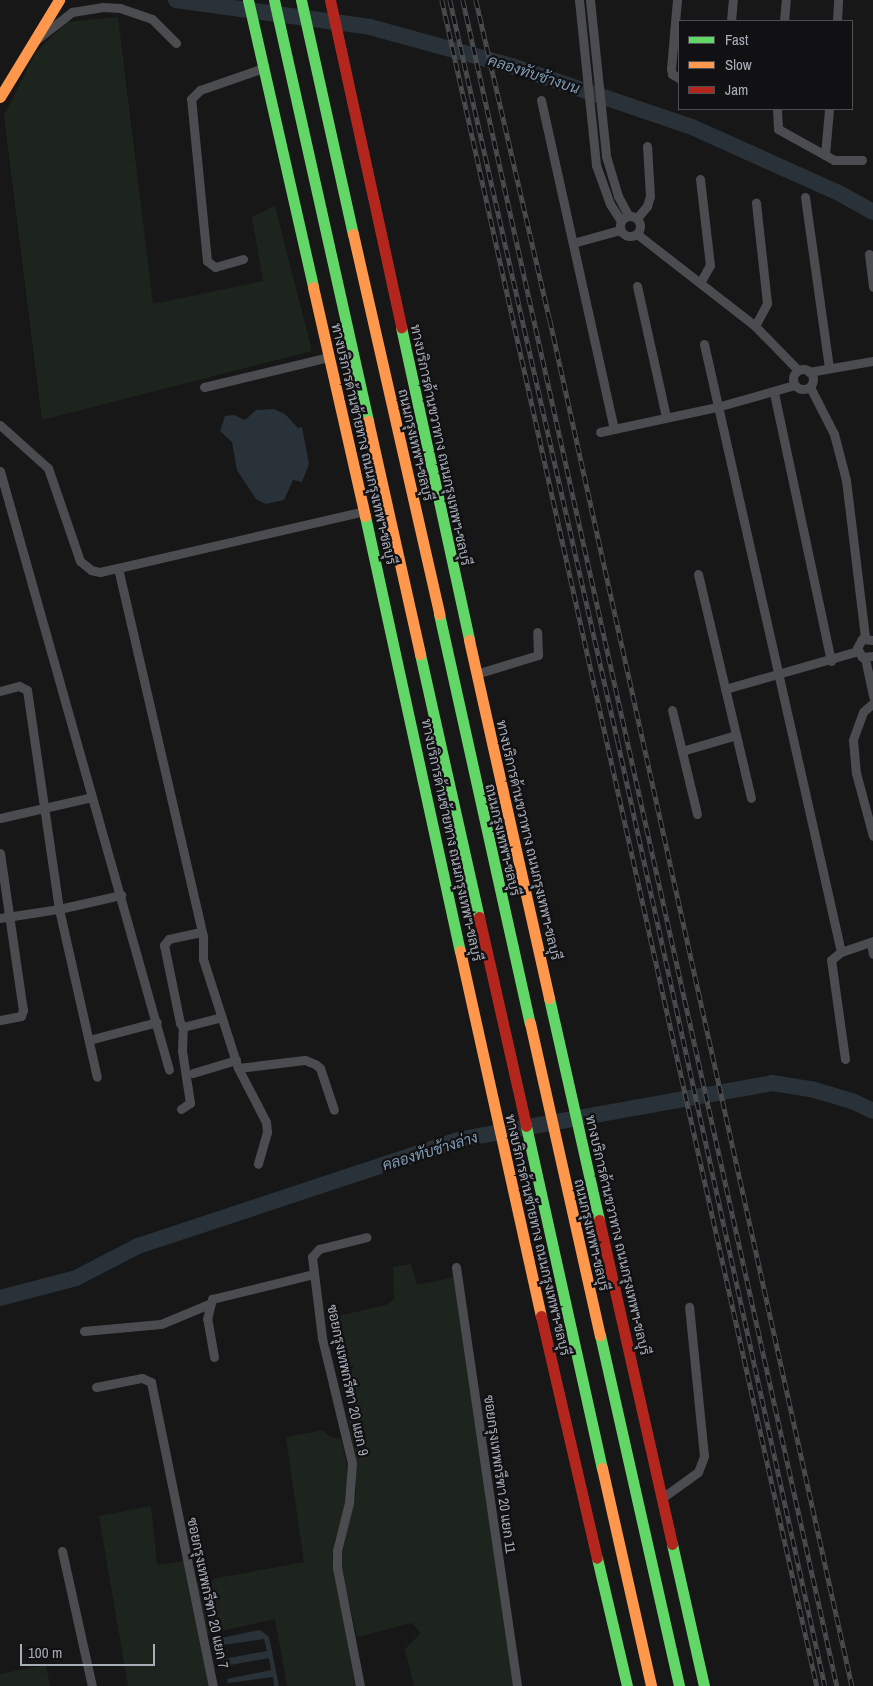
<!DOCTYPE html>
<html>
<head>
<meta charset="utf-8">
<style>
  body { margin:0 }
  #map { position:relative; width:873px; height:1686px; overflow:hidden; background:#171717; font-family:"Archivo Narrow",Sarabun,sans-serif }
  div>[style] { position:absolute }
  .green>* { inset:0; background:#1d241e }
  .water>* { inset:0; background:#2a3239 }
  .river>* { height:16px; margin:-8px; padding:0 8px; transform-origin:8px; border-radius:8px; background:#2a3239 }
  .street>* { height:9px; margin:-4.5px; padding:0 4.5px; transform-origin:4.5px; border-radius:4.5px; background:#4b4c50 }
  .street>.ring { margin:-4.5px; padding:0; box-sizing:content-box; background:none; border:9px solid #4b4c50; border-radius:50% }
  .fast>* { height:11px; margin:-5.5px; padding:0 5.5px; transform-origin:5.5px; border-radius:5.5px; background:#63d668 }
  .slow>* { height:11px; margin:-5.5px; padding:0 5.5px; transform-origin:5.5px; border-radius:5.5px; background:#ff974d }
  .jam>* { height:11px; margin:-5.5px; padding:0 5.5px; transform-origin:5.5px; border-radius:5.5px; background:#b3261e }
  .rail>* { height:4.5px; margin-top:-2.25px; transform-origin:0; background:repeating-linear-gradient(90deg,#111113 0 8px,#4b4c4f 0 16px); box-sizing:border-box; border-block:1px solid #4b4c4f }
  span { translate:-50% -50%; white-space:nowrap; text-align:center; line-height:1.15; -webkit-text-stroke:4.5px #111113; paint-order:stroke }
  .street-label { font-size:14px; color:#a8adb8 }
  .water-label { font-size:15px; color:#7f9bb3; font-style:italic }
  .legend { position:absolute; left:678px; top:20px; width:175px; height:90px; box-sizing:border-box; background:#111113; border:1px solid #4d4f55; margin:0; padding:6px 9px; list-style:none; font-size:15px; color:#a8adb8 }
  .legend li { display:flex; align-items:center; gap:10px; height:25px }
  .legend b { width:25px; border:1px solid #4d4f55 }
  .scale { position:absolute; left:20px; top:1644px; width:135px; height:22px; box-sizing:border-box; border:2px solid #a8adb8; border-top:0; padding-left:6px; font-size:15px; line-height:18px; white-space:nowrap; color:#a8adb8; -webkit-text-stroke:4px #111113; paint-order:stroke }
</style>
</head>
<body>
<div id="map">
  <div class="green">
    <i style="clip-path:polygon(118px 17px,153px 304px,263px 281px,252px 217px,275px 206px,312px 351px,42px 420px,4px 116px,35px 53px,67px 22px)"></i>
    <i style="clip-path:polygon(411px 1264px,417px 1285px,455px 1277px,514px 1686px,414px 1686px,405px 1649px,421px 1633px,412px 1623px,357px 1637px,340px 1564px,356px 1492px,356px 1464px,330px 1318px,386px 1305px,394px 1299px,393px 1267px)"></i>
    <i style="clip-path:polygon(323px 1430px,330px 1437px,341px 1439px,346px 1461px,348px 1483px,344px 1515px,332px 1557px,355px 1686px,287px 1686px,275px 1619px,207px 1634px,196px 1582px,304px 1562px,286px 1437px)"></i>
    <i style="clip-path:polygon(151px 1506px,157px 1565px,184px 1561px,209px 1686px,128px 1686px,99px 1516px)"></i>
    <i style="clip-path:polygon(46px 1665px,50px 1686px,0 1686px,0 1674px)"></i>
  </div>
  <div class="water">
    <i style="clip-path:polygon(274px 409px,285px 414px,298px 428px,302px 427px,309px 464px,302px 482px,293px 480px,284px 500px,266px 504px,256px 499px,237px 470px,232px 442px,220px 431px,225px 416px,234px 415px,245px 420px,256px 410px)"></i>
    <i style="clip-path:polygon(260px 1630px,269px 1637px,279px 1686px,274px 1686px,273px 1677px,228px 1683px,227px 1679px,271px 1670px,269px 1658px,225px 1666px,223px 1662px,223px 1659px,267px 1651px,264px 1639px,223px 1645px,221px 1638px)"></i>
  </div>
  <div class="river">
    <i style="left:176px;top:0;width:196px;rotate:7.9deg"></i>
    <i style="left:370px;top:27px;width:150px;rotate:15.4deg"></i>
    <i style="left:515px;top:67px;width:187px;rotate:18.7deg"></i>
    <i style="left:692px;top:127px;width:161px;rotate:24.2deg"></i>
    <i style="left:839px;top:193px;width:39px;rotate:29deg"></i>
    <i style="left:0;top:1298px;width:79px;rotate:-14.7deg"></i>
    <i style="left:76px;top:1278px;width:70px;rotate:-27.3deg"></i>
    <i style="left:138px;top:1246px;width:341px;rotate:-18.3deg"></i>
    <i style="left:462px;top:1139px;width:315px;rotate:-10.2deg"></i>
    <i style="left:772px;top:1083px;width:39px;rotate:9deg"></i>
    <i style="left:811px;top:1089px;width:43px;rotate:16.3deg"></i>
    <i style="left:852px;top:1101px;width:23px;rotate:25deg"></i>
  </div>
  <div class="street">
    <i style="left:579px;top:0;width:166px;rotate:84.1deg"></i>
    <i style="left:596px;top:165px;width:41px;rotate:70.3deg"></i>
    <i style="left:610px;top:204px;width:20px;rotate:57deg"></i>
    <i style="left:590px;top:0;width:157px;rotate:84.1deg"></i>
    <i style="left:606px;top:156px;width:42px;rotate:73.3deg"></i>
    <i style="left:618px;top:196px;width:21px;rotate:62deg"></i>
    <i style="left:677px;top:0;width:69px;rotate:95deg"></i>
    <i style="left:671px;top:69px;width:5px;rotate:79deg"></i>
    <i style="left:672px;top:74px;width:8px;rotate:30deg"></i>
    <i style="left:731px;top:21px;width:21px;rotate:-85deg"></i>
    <i style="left:784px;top:21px;width:21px;rotate:-85deg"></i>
    <i style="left:837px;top:21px;width:21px;rotate:-87deg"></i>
    <i style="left:36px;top:40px;width:46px;rotate:-37.9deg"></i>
    <i style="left:72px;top:12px;width:30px;rotate:-9deg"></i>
    <i style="left:102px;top:7px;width:18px;rotate:3deg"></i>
    <i style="left:120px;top:8px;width:34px;rotate:19deg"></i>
    <i style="left:152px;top:19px;width:34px;rotate:45deg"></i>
    <i style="left:541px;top:100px;width:337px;rotate:77.5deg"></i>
    <i style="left:777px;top:109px;width:20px;rotate:87deg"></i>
    <i style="left:778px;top:129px;width:64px;rotate:29deg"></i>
    <i style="left:834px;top:160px;width:28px"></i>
    <i style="left:825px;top:155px;width:46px;rotate:-85deg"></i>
    <i style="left:700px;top:179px;width:87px;rotate:83.4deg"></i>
    <i style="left:710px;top:265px;width:18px;rotate:119deg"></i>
    <i style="left:805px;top:197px;width:172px;rotate:82deg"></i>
    <i class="ring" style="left:620px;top:216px;width:11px;height:11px"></i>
    <i style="left:637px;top:218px;width:16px;rotate:-50deg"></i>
    <i style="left:647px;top:206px;width:10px;rotate:-73deg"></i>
    <i style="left:650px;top:196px;width:50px;rotate:-93.4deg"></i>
    <i style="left:637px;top:234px;width:150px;rotate:37.9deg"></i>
    <i style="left:755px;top:326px;width:62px;rotate:45.7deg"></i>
    <i style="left:573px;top:243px;width:49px;rotate:-15.5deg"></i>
    <i style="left:869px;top:254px;width:33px;rotate:83deg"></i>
    <i style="left:243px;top:259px;width:29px;rotate:164deg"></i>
    <i style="left:215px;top:267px;width:10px;rotate:-143deg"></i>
    <i style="left:207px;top:261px;width:163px;rotate:-95.6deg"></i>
    <i style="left:191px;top:99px;width:13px;rotate:-45deg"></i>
    <i style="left:200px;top:90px;width:67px;rotate:-19.2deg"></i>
    <i style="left:637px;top:286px;width:134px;rotate:77.5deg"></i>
    <i style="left:755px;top:326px;width:26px;rotate:-62deg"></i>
    <i style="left:767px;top:303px;width:101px;rotate:-96.3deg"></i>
    <i style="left:704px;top:344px;width:623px;rotate:77.3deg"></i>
    <i class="ring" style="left:793px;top:369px;width:11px;height:11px"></i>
    <i style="left:809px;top:372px;width:65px;rotate:-9.8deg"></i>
    <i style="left:204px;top:387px;width:129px;rotate:-13.5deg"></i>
    <i style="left:810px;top:387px;width:53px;rotate:62.9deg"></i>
    <i style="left:834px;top:434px;width:48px;rotate:75.4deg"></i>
    <i style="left:846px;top:480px;width:159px;rotate:83.1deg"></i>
    <i style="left:774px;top:393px;width:274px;rotate:78deg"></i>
    <i style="left:0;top:425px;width:64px;rotate:41.9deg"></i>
    <i style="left:48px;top:468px;width:98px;rotate:71deg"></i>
    <i style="left:80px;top:561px;width:14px;rotate:39deg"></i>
    <i style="left:91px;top:570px;width:9px;rotate:13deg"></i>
    <i style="left:100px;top:572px;width:18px;rotate:-13deg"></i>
    <i style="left:118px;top:568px;width:253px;rotate:-13deg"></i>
    <i style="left:600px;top:432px;width:120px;rotate:-12.1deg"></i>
    <i style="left:717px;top:407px;width:81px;rotate:-15.8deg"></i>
    <i style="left:0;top:471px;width:622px;rotate:74.24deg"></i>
    <i style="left:118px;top:568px;width:379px;rotate:77deg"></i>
    <i style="left:203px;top:937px;width:22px;rotate:90deg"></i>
    <i style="left:203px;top:959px;width:114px;rotate:72.2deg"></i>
    <i style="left:238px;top:1068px;width:61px;rotate:62.6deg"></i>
    <i style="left:266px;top:1122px;width:10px;rotate:84deg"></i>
    <i style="left:267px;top:1132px;width:33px;rotate:106deg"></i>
    <i style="left:698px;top:574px;width:230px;rotate:76.7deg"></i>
    <i style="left:873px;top:640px;width:11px;rotate:-175deg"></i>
    <i style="left:862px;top:639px;width:10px;rotate:119deg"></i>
    <i style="left:857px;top:648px;width:10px;rotate:61deg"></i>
    <i style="left:862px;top:657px;width:11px;rotate:-5deg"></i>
    <i style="left:865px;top:658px;width:40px;rotate:78deg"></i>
    <i style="left:476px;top:674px;width:65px;rotate:-17deg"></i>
    <i style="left:538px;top:655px;width:23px;rotate:-92deg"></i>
    <i style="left:725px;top:689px;width:138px;rotate:-15.9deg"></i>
    <i style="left:0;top:691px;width:20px;rotate:-15deg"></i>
    <i style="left:19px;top:686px;width:9px;rotate:27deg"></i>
    <i style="left:27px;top:690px;width:221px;rotate:81.7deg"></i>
    <i style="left:59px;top:909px;width:172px;rotate:77.3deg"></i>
    <i style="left:873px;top:703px;width:13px;rotate:138deg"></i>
    <i style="left:863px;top:712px;width:30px;rotate:110deg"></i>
    <i style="left:853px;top:740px;width:33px;rotate:85deg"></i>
    <i style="left:856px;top:773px;width:65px;rotate:74.9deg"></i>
    <i style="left:672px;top:710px;width:107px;rotate:76.5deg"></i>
    <i style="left:682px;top:751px;width:56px;rotate:-16.5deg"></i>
    <i style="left:0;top:818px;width:94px;rotate:-12.9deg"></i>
    <i style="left:0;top:853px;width:159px;rotate:81.7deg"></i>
    <i style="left:23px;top:1010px;width:6px;rotate:108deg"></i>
    <i style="left:21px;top:1016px;width:21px;rotate:169deg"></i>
    <i style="left:0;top:918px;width:60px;rotate:-8.7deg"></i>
    <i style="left:59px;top:909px;width:64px;rotate:-12.7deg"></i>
    <i style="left:201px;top:932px;width:33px;rotate:168deg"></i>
    <i style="left:169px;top:939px;width:8px;rotate:130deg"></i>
    <i style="left:164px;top:945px;width:80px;rotate:78.4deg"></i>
    <i style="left:180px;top:1023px;width:5px;rotate:53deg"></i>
    <i style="left:183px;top:1027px;width:40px;rotate:-14.4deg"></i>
    <i style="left:871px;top:942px;width:12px;rotate:81deg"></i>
    <i style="left:89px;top:1040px;width:70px;rotate:-14.8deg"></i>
    <i style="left:845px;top:1059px;width:100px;rotate:-98deg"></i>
    <i style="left:831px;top:960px;width:13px;rotate:-39deg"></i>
    <i style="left:841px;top:952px;width:34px;rotate:-19deg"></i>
    <i style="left:238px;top:1068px;width:67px;rotate:-6.8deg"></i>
    <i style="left:305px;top:1060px;width:11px;rotate:22deg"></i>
    <i style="left:315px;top:1064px;width:6px;rotate:39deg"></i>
    <i style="left:320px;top:1068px;width:44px;rotate:71.6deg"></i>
    <i style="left:193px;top:1073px;width:45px;rotate:-16.8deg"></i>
    <i style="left:181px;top:1109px;width:11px;rotate:-34deg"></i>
    <i style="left:190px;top:1103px;width:53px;rotate:-98.7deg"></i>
    <i style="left:182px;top:1051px;width:24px;rotate:-88deg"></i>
    <i style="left:456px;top:1267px;width:423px;rotate:81.7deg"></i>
    <i style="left:84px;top:1331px;width:77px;rotate:-5.2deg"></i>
    <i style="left:161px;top:1324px;width:52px;rotate:-22.6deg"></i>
    <i style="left:214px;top:1357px;width:39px;rotate:-100deg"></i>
    <i style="left:207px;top:1319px;width:21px;rotate:-76deg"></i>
    <i style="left:212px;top:1299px;width:105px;rotate:-13.8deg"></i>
    <i style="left:96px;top:1387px;width:47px;rotate:-11.1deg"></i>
    <i style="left:142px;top:1378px;width:10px;rotate:24deg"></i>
    <i style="left:151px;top:1382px;width:310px;rotate:78.5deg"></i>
    <i style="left:662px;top:1498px;width:44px;rotate:-35.8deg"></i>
    <i style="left:698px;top:1472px;width:17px;rotate:-69deg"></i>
    <i style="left:704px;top:1456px;width:150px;rotate:-95.7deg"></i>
    <i style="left:62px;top:1551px;width:138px;rotate:77.5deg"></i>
    <i style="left:360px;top:1686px;width:120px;rotate:-101deg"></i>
    <i style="left:337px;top:1568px;width:17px;rotate:-90deg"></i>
    <i style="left:337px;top:1551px;width:49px;rotate:-76deg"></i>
    <i style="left:349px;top:1503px;width:40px;rotate:-85.7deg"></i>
    <i style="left:352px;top:1463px;width:129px;rotate:-103.5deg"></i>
    <i style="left:322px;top:1338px;width:82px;rotate:-97deg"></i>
    <i style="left:312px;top:1257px;width:11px;rotate:-49deg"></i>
    <i style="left:319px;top:1249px;width:49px;rotate:-14deg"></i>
  </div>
  <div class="fast">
    <i style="left:248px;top:0;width:294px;rotate:77.2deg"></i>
    <i style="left:274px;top:0;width:431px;rotate:77.4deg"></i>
    <i style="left:301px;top:0;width:240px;rotate:77.5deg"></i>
    <i style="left:401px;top:327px;width:320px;rotate:77.7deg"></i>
    <i style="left:365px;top:516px;width:445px;rotate:77.7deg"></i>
    <i style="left:439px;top:614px;width:419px;rotate:77.5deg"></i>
    <i style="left:420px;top:654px;width:270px;rotate:77.4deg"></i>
    <i style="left:549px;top:998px;width:228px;rotate:77.3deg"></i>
    <i style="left:526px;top:1126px;width:350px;rotate:77.5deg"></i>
    <i style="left:600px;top:1335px;width:360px;rotate:77.3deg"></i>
    <i style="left:672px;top:1544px;width:146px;rotate:77.3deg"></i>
    <i style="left:597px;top:1558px;width:131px;rotate:76.8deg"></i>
  </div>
  <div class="slow">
    <i style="left:0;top:97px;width:114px;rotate:-58.7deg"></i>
    <i style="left:353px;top:234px;width:390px;rotate:77.2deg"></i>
    <i style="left:313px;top:287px;width:235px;rotate:77.2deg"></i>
    <i style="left:368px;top:421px;width:239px;rotate:77.4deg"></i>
    <i style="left:469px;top:640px;width:367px;rotate:77.4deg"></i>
    <i style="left:460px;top:951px;width:374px;rotate:77.5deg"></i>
    <i style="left:530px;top:1023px;width:320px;rotate:77.4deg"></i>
    <i style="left:602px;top:1468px;width:223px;rotate:77.3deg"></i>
  </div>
  <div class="jam">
    <i style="left:330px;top:0;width:335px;rotate:77.7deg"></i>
    <i style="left:479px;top:917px;width:214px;rotate:77.3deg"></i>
    <i style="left:599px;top:1220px;width:332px;rotate:77.3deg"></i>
    <i style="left:541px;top:1316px;width:248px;rotate:77deg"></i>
  </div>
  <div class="rail">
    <i style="left:442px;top:0;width:1727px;rotate:77.46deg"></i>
    <i style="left:450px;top:0;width:761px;rotate:77.24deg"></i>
    <i style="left:618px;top:742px;width:966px;rotate:77.63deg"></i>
    <i style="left:463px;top:0;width:1727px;rotate:77.49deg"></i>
    <i style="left:476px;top:0;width:328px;rotate:77deg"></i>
    <i style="left:550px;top:320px;width:1399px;rotate:77.53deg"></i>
  </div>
  <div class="street-label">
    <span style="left:364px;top:444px;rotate:77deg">ทางบริการด้านซ้ายทาง ถนนกรุงเทพฯ-ชลบุรี</span>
    <span style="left:416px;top:445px;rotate:77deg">ถนนกรุงเทพฯ-ชลบุรี</span>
    <span style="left:441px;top:445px;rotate:78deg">ทางบริการด้านขวาทาง ถนนกรุงเทพฯ-ชลบุรี</span>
    <span style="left:452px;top:840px;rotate:78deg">ทางบริการด้านซ้ายทาง ถนนกรุงเทพฯ-ชลบุรี</span>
    <span style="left:503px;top:840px;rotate:77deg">ถนนกรุงเทพฯ-ชลบุรี</span>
    <span style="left:529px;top:840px;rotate:77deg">ทางบริการด้านขวาทาง ถนนกรุงเทพฯ-ชลบุรี</span>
    <span style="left:538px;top:1235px;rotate:77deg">ทางบริการด้านซ้ายทาง ถนนกรุงเทพฯ-ชลบุรี</span>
    <span style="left:592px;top:1235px;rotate:77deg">ถนนกรุงเทพฯ-ชลบุรี</span>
    <span style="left:618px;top:1235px;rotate:77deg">ทางบริการด้านขวาทาง ถนนกรุงเทพฯ-ชลบุรี</span>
    <span style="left:348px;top:1380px;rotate:78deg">ซอยกรุงเทพกรีฑา 20 แยก 9</span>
    <span style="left:500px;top:1474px;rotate:82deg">ซอยกรุงเทพกรีฑา 20 แยก 11</span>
    <span style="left:208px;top:1593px;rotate:78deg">ซอยกรุงเทพกรีฑา 20 แยก 7</span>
  </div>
  <div class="water-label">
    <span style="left:534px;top:74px;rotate:18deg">คลองทับช้างบน</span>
    <span style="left:430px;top:1151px;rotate:-17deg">คลองทับช้างล่าง</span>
  </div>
  <ul class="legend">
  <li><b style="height:6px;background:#63d668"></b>Fast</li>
  <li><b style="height:6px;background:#ff974d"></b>Slow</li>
  <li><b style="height:6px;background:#b3261e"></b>Jam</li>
  </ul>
  <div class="scale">100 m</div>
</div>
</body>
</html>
